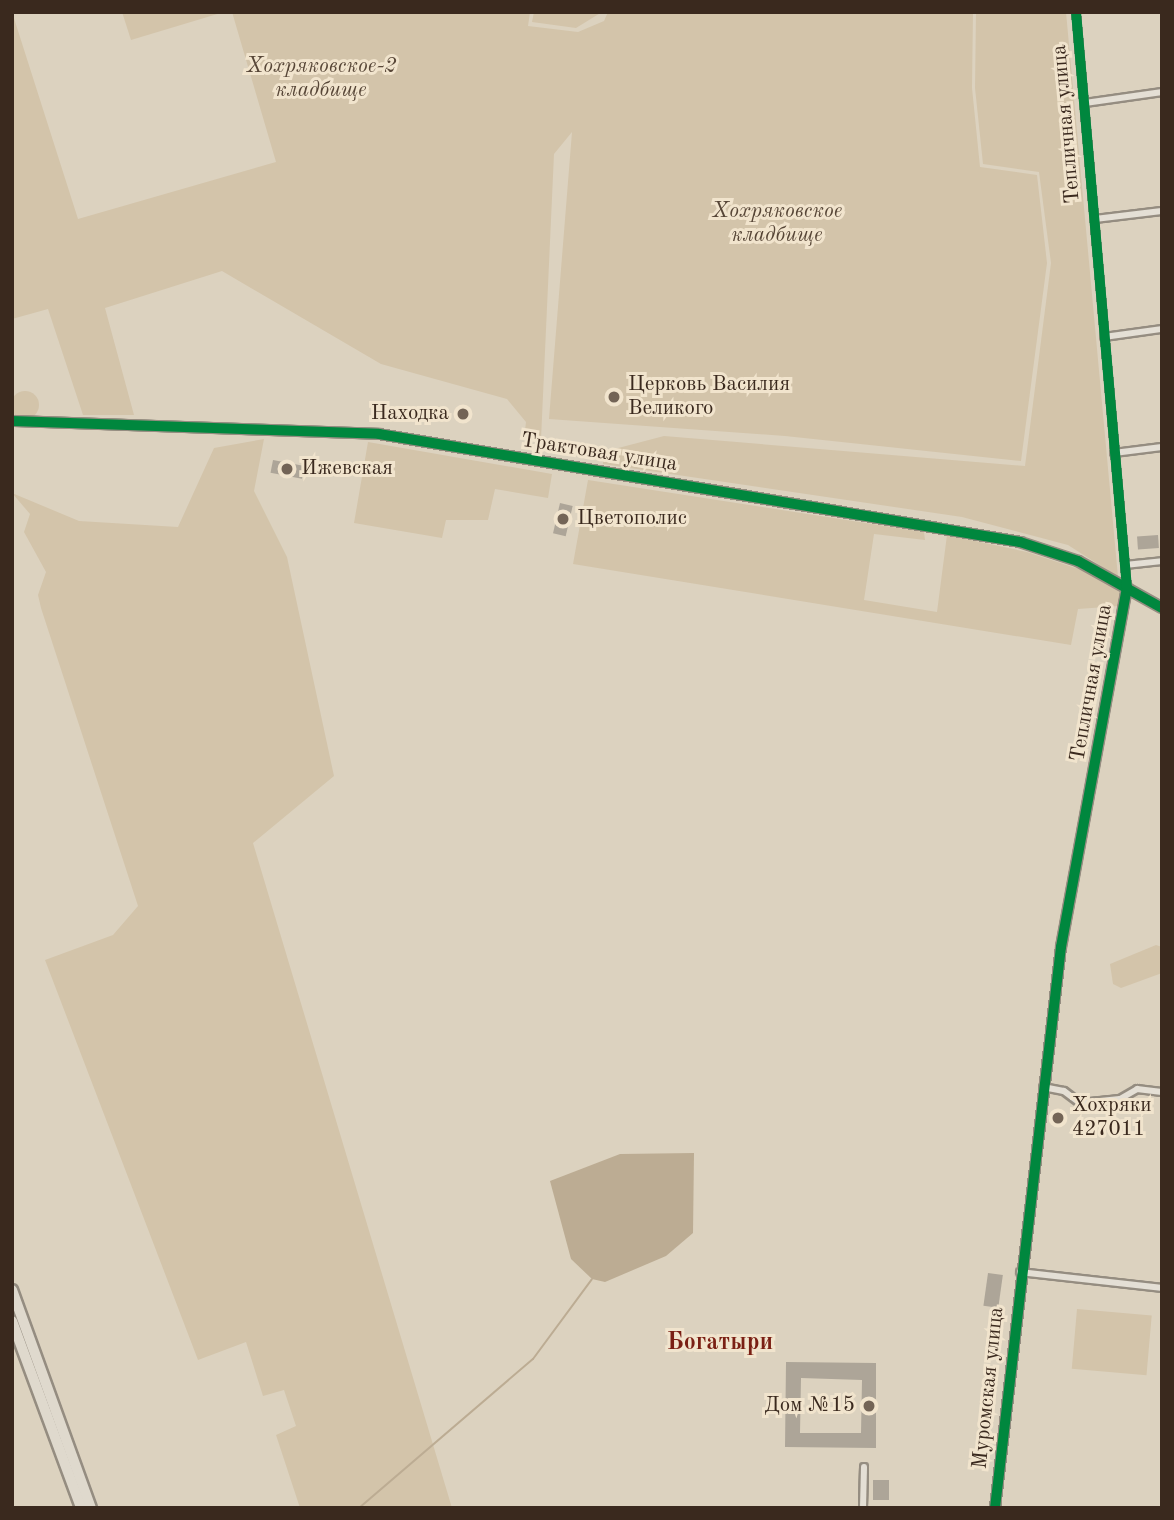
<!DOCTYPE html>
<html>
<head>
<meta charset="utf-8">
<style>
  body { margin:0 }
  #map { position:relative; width:1174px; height:1520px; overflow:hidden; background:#dcd2bf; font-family:"Old Standard TT",serif }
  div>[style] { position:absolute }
  .green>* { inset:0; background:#d3c4aa; transform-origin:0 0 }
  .round { border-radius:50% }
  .water>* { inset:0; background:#bcac93 }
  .stream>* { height:2px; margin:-1px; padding:0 1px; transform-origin:1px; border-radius:1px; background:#bcac93 }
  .building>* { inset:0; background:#ada598; transform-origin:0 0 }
  .roads { filter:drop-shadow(2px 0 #958d81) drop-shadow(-2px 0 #958d81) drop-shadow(0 2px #958d81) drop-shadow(0 -2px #958d81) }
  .minor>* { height:6px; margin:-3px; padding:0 3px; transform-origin:3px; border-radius:3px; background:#e4dfd5 }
  .tertiary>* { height:8px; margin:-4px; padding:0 4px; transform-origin:4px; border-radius:4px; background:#e4dfd5 }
  .primary>* { height:10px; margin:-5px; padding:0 5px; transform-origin:5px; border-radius:5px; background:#dfd9cd }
  .cycleway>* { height:10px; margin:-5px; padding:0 5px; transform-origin:5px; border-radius:5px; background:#00873e }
  .dots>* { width:19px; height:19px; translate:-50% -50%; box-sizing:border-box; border:4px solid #f1e4cd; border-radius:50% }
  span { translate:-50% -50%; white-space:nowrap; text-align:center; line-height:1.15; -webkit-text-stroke:6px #f1e4cd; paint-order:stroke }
  .park-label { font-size:21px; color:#574637; font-style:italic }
  .street-label { font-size:21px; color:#3a291e }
  .poi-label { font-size:21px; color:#3a291e }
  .left { translate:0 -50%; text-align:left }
  .right { translate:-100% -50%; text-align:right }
  .quarter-label { font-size:24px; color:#7a1f14; font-weight:700 }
  .frame { position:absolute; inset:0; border:14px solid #3a291e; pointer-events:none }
</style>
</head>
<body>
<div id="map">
  <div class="green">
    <i style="clip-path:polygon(12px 12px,78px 219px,276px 162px,232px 12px,530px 12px,528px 26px,578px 32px,604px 21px,608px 12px,973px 12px,972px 88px,980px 167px,1037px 175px,1047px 263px,1021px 461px,785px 436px,549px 419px,572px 132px,554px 154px,541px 439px,524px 439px,526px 422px,507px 399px,381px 364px,222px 271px,105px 308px,134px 415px,83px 415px,48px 309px,12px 319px)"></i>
    <i style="clip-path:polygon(122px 12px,224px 12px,131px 40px)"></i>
    <i style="clip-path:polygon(534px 12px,602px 12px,576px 28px,532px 22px)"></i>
    <i style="clip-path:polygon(976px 12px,1066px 12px,1118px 577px,1068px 545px,962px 517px,603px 464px,603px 452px,664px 436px,1025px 466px,1051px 263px,1039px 172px,983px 164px,975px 88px)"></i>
    <i class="round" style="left:11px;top:391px;width:28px;height:28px"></i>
    <i style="clip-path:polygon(264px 439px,254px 491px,287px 557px,334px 776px,253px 843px,452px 1508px,300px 1508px,276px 1435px,296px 1426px,284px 1390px,263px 1396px,246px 1342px,198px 1360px,45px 960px,113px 935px,138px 906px,41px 608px,38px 595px,46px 572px,24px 532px,30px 514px,12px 493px,79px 521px,178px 527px,214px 448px)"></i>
    <i style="clip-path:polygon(368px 442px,552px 474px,548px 498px,495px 489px,488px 520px,446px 520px,442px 538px,354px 523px)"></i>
    <i style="clip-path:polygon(588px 480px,924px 532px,925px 540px,874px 534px,864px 600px,937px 612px,947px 535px,1027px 552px,1097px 575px,1122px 594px,1119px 606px,1078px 609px,1071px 645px,573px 564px)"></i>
    <i style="clip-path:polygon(1156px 945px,1162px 947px,1162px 973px,1121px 988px,1113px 984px,1110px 964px)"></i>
    <i style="left:1077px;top:1309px;width:75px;height:60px;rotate:5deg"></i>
  </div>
  <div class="water">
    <i style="clip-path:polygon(694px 1153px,693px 1233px,666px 1256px,605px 1282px,592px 1279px,571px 1259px,550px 1181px,620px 1154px)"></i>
  </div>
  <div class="stream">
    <i style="left:359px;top:1508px;width:229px;rotate:-40.6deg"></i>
    <i style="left:533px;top:1359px;width:99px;rotate:-53.6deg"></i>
  </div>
  <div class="building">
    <i style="left:273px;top:460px;width:32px;height:13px;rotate:11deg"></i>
    <i style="left:560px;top:503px;width:13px;height:31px;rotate:13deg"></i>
    <i style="left:1158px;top:535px;width:13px;height:21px;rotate:86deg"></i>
    <i style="left:988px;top:1273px;width:15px;height:33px;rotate:8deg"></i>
    <i style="clip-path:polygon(evenodd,786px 1362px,876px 1363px,876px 1448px,785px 1447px,786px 1362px,801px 1378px,862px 1380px,861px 1433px,800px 1433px,801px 1378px)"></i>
    <i style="left:873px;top:1480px;width:16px;height:20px"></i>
  </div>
  <div class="roads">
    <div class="minor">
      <i style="left:1076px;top:12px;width:578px;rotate:84.94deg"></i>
      <i style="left:1085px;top:103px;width:78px;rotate:-8.1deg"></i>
      <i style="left:1095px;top:219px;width:67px;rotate:-6.8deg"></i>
      <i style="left:1104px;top:337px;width:59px;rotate:-7.9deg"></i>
      <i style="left:1114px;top:453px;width:48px;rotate:-7.1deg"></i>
      <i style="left:1125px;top:565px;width:37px;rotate:-6deg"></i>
      <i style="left:1043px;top:1087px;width:21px;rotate:11deg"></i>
      <i style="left:1064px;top:1091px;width:20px;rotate:37deg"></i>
      <i style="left:1080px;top:1103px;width:40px;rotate:-5.7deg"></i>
      <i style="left:1120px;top:1099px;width:20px;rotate:-30deg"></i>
      <i style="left:1137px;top:1089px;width:25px;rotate:7deg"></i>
      <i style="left:1020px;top:1272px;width:143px;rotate:6.4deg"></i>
      <i style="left:863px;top:1508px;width:41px;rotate:-88.6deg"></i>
    </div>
    <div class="tertiary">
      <i style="left:12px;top:421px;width:367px;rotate:2deg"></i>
      <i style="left:379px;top:434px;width:650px;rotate:9.56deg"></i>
      <i style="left:1020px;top:542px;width:61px;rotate:18.1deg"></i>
      <i style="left:1078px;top:561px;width:96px;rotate:29.2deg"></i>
      <i style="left:995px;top:1508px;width:565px;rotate:-83.29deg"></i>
      <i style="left:1061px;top:947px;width:365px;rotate:-79.6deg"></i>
    </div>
    <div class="primary">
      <i style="left:12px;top:1290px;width:232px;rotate:70.1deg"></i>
      <i style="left:12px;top:1321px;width:199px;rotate:69.7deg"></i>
    </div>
  </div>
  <div class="cycleway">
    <i style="left:12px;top:421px;width:367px;rotate:2deg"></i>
    <i style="left:379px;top:434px;width:650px;rotate:9.56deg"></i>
    <i style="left:1020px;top:542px;width:61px;rotate:18.1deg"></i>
    <i style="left:1078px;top:561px;width:96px;rotate:29.2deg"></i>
    <i style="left:995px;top:1508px;width:565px;rotate:-83.29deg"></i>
    <i style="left:1061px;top:947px;width:365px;rotate:-79.6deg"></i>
    <i style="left:1127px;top:588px;width:578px;rotate:-95.06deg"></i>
  </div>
  <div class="dots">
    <i style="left:614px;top:397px;background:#736456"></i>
    <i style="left:463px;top:414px;background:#736456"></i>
    <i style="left:287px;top:469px;background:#736456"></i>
    <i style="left:563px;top:519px;background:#736456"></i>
    <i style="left:1058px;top:1118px;background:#736456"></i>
    <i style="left:869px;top:1406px;background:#736456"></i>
  </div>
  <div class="park-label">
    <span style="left:321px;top:79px">Хохряковское-2<br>кладбище</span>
    <span style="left:777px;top:224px">Хохряковское<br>кладбище</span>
  </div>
  <div class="street-label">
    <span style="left:1067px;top:124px;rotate:-95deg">Тепличная улица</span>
    <span style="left:599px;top:453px;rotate:9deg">Трактовая улица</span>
    <span style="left:1092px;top:683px;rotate:-80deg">Тепличная улица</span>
    <span style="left:989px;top:1388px;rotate:-84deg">Муромская улица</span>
  </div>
  <div class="poi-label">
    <span class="left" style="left:628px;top:397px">Церковь Василия<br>Великого</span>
    <span class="right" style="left:449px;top:414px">Находка</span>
    <span class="left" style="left:301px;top:469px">Ижевская</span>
    <span class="left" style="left:577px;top:519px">Цветополис</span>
    <span class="left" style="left:1072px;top:1118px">Хохряки<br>427011</span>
    <span class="right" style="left:855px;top:1406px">Дом №15</span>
  </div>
  <div class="quarter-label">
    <span style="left:720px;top:1344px">Богатыри</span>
  </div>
  <div class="frame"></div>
</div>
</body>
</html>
